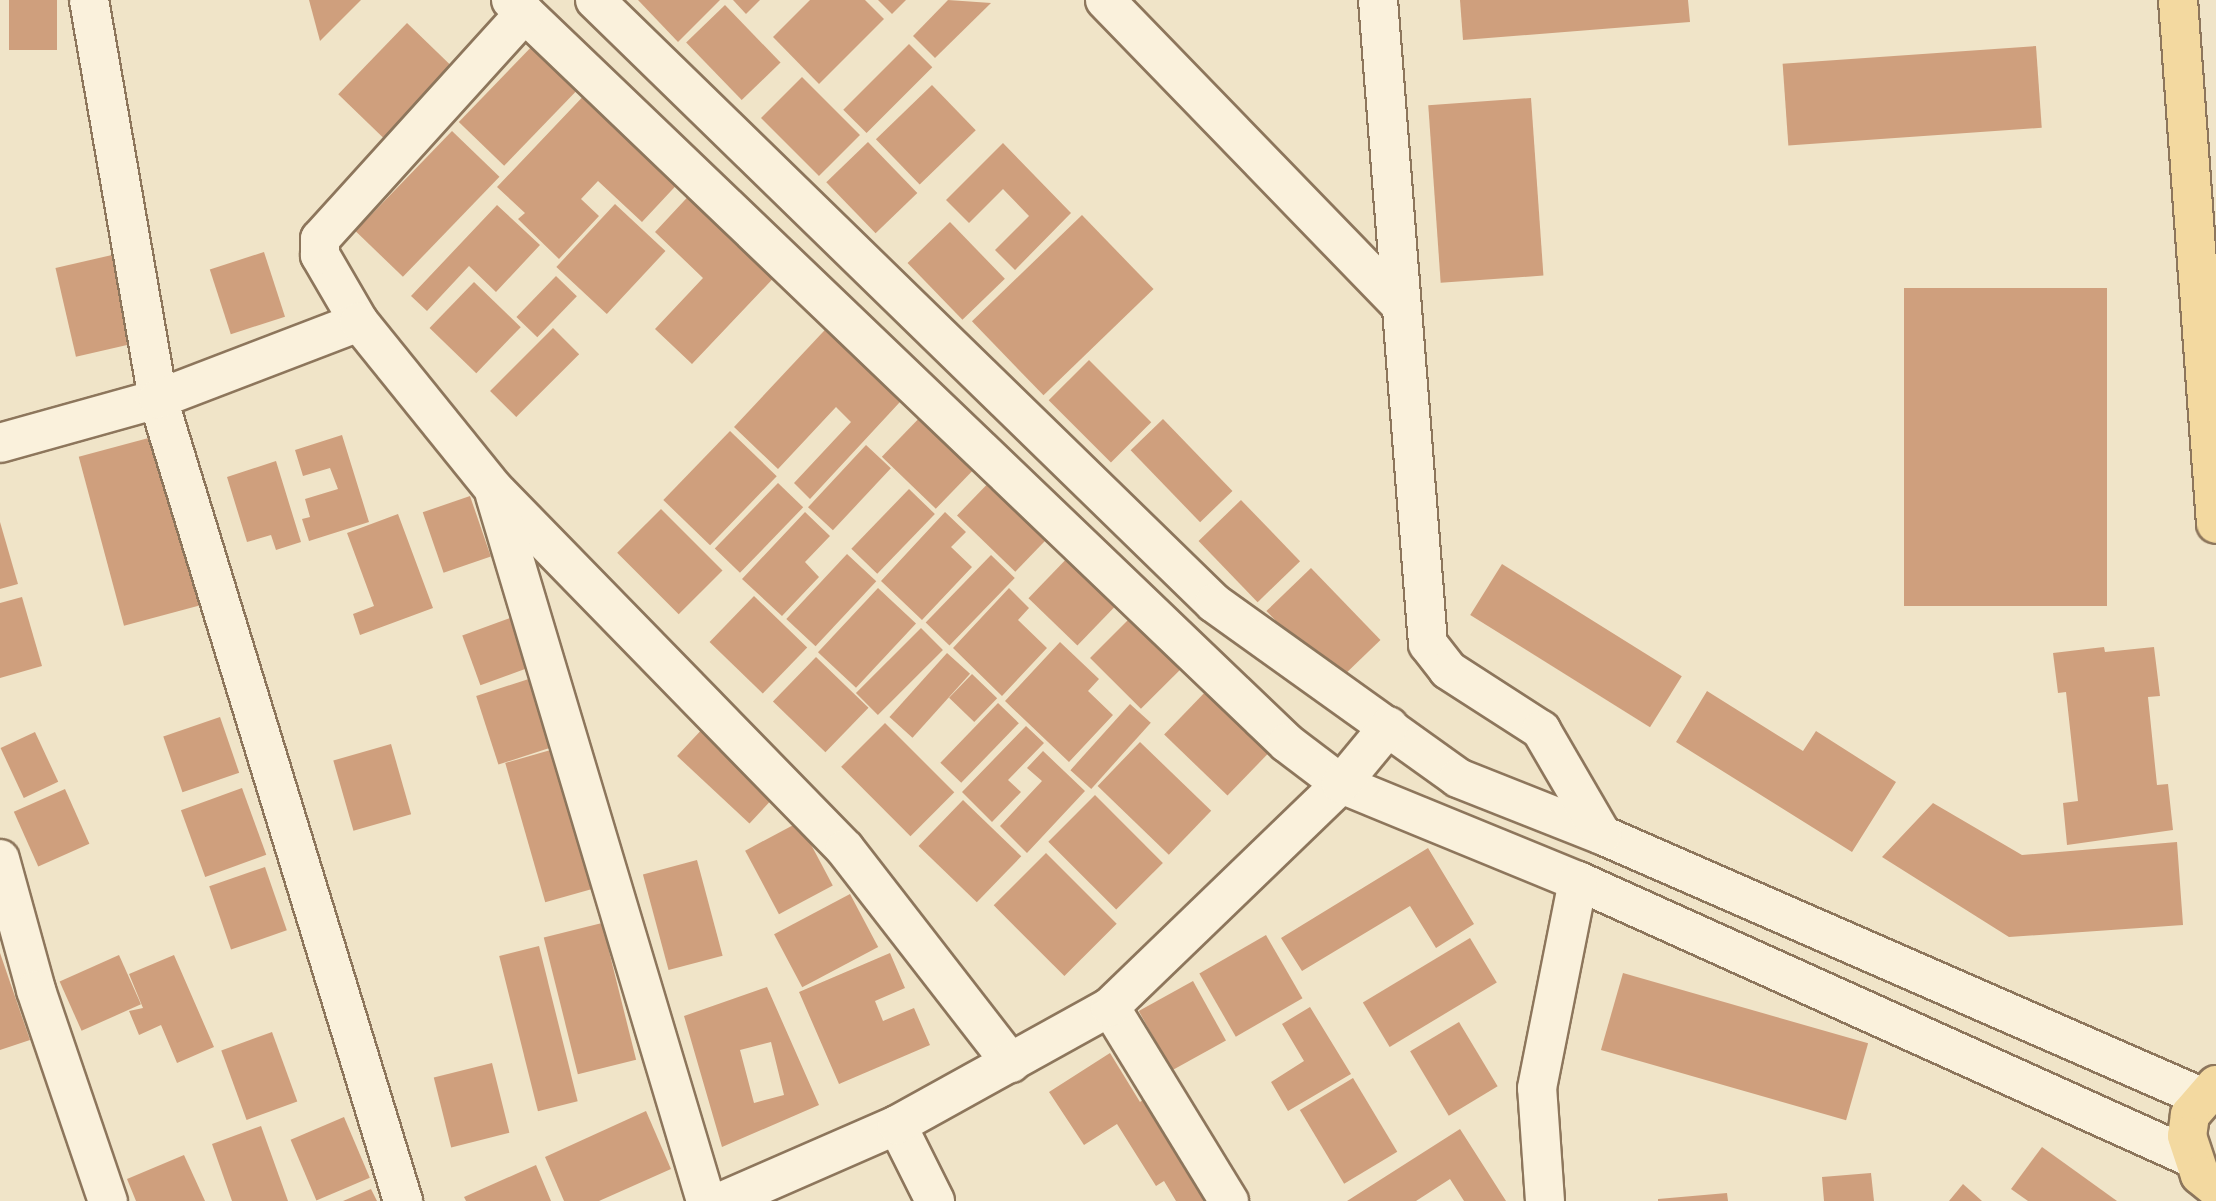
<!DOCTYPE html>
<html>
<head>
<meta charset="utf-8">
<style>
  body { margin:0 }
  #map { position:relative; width:2216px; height:1201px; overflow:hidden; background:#f0e4c8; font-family:Georgia,serif }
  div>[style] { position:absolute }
  .building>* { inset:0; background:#cf9f7d; transform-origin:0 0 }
  .roads { filter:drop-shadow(2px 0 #8d765c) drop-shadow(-2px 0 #8d765c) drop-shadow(0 2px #8d765c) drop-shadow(0 -2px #8d765c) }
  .minor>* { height:38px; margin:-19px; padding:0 19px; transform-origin:19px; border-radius:19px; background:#faf1dc }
  .major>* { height:38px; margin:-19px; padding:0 19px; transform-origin:19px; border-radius:19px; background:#f3d9a0 }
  span { translate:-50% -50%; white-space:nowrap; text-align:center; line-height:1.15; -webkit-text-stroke:5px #f7eed8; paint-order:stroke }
</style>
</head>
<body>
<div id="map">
  <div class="building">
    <i style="left:9px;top:0;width:48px;height:50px"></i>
    <i style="clip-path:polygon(309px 0,361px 0,320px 41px)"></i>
    <i style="clip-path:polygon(638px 0,720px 0,678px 42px)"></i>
    <i style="clip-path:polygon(733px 0,760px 0,746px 14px)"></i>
    <i style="clip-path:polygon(810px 0,865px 0,884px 19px,819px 84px,773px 37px)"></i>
    <i style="clip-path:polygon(878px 0,906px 0,892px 14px)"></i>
    <i style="clip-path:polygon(948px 0,991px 3px,935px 58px,913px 36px)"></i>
    <i style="clip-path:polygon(1460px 0,1688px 0,1690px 22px,1463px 40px)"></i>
    <i style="left:725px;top:5px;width:80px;height:54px;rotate:46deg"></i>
    <i style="left:407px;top:23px;width:64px;height:99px;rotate:44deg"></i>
    <i style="left:538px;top:40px;width:63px;height:114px;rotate:44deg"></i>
    <i style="left:909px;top:44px;width:33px;height:93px;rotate:45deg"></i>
    <i style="left:2036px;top:46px;width:82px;height:254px;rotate:86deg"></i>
    <i style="left:802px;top:77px;width:82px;height:58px;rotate:45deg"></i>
    <i style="left:932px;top:85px;width:63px;height:78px;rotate:46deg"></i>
    <i style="clip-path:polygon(592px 87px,685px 176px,642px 222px,598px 181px,581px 199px,599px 216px,559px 259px,518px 219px,525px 213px,497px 187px)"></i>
    <i style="left:1531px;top:98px;width:178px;height:103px;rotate:86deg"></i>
    <i style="left:452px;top:131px;width:66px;height:139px;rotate:44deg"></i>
    <i style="left:868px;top:142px;width:71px;height:58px;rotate:46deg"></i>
    <i style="clip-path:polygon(1003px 143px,1071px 213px,1015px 270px,995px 250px,1029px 216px,1003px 189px,969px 223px,946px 200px)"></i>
    <i style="clip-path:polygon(697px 187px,783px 268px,692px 364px,655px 329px,703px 278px,655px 232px)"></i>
    <i style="left:615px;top:204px;width:69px;height:86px;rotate:43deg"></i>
    <i style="clip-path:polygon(497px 205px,540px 245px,496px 292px,469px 266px,427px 311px,411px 296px)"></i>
    <i style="left:1082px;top:215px;width:103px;height:153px;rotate:46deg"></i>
    <i style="left:950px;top:222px;width:79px;height:59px;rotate:46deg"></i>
    <i style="left:264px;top:252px;width:68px;height:57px;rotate:72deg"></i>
    <i style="left:112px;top:255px;width:91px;height:58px;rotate:77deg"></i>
    <i style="left:556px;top:276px;width:29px;height:57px;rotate:44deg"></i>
    <i style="left:474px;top:282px;width:65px;height:64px;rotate:44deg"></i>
    <i style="left:1904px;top:288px;width:203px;height:318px"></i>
    <i style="clip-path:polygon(837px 317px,912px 389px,810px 499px,794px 483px,851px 422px,836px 407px,778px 469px,734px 427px)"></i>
    <i style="left:553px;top:328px;width:37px;height:89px;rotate:45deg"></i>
    <i style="left:1089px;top:360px;width:88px;height:57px;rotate:45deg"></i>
    <i style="left:927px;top:410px;width:75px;height:65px;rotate:44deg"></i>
    <i style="left:1163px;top:419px;width:100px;height:45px;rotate:46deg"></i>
    <i style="left:730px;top:431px;width:65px;height:96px;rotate:44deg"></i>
    <i style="clip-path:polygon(342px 435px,369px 522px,309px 541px,302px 519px,310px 517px,305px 499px,338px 489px,330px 468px,303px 476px,295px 450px)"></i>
    <i style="left:156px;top:436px;width:175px;height:80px;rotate:75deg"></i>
    <i style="left:866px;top:445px;width:34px;height:85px;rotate:43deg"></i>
    <i style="clip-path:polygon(276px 461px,301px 542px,276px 550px,271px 535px,247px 542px,227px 477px)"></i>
    <i style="left:998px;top:473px;width:81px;height:59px;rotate:44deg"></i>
    <i style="left:778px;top:483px;width:35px;height:91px;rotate:44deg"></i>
    <i style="left:909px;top:489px;width:36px;height:83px;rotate:44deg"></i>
    <i style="left:470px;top:496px;width:64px;height:50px;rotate:71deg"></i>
    <i style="left:1241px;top:500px;width:85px;height:59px;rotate:46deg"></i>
    <i style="left:661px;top:509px;width:87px;height:62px;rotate:45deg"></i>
    <i style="clip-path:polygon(805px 512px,830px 536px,805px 562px,819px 577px,782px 616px,742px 579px)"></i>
    <i style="clip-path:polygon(945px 512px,966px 532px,951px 547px,972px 567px,922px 620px,881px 581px)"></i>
    <i style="clip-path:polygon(398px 514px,433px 608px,360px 635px,353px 614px,374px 606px,347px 533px)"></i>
    <i style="clip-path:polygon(0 522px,18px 584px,0 589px)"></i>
    <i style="left:1075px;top:550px;width:68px;height:67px;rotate:44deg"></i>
    <i style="left:847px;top:554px;width:40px;height:89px;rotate:43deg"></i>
    <i style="left:991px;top:555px;width:33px;height:94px;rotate:44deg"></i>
    <i style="left:1502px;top:564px;width:212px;height:60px;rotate:32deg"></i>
    <i style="left:1311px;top:568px;width:100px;height:62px;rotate:46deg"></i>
    <i style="left:878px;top:588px;width:52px;height:88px;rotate:43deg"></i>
    <i style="clip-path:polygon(1009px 588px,1029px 608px,1018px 620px,1047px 648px,1002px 696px,953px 648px)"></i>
    <i style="left:754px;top:596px;width:74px;height:64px;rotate:44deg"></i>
    <i style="clip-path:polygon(22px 597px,42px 666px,0 678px,0 603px)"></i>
    <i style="left:1136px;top:612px;width:72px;height:65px;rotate:45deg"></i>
    <i style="left:513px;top:617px;width:53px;height:54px;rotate:70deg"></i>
    <i style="left:921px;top:628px;width:31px;height:92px;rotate:45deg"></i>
    <i style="clip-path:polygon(1060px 642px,1099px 679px,1088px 691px,1113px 715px,1069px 762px,1005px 701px)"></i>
    <i style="clip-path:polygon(2104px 647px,2105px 652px,2154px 647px,2160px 696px,2148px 697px,2157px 785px,2168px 784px,2173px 830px,2067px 845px,2063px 803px,2078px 801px,2066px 692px,2058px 693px,2053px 653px)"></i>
    <i style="left:947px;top:653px;width:31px;height:86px;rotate:42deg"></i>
    <i style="left:816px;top:657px;width:73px;height:62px;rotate:44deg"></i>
    <i style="left:972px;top:674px;width:35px;height:33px;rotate:44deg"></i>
    <i style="left:538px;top:676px;width:72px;height:65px;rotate:72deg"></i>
    <i style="left:1210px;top:687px;width:88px;height:66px;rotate:44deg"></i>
    <i style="clip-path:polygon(1707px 691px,1803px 751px,1816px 731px,1896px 782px,1852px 852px,1676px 742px)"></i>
    <i style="left:998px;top:703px;width:29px;height:83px;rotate:44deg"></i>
    <i style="left:1130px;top:704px;width:28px;height:89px;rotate:42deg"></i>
    <i style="left:220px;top:717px;width:59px;height:60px;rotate:71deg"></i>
    <i style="left:885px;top:723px;width:98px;height:62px;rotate:45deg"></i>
    <i style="left:705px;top:726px;width:99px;height:41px;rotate:43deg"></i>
    <i style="clip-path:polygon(1026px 726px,1044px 743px,1008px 780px,1021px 792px,992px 822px,962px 792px)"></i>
    <i style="left:35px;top:732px;width:55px;height:38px;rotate:65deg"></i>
    <i style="left:1140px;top:742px;width:99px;height:61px;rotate:44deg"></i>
    <i style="left:391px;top:744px;width:73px;height:60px;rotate:74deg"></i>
    <i style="left:561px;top:747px;width:145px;height:58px;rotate:74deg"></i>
    <i style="clip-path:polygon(1043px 751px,1085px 791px,1027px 853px,1000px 826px,1042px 781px,1027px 768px)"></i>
    <i style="left:242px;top:788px;width:71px;height:65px;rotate:70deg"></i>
    <i style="left:65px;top:789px;width:60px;height:56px;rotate:66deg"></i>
    <i style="left:1095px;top:795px;width:96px;height:66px;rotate:45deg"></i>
    <i style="left:963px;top:800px;width:81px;height:64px;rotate:44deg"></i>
    <i style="clip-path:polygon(1933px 803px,2022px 855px,2177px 842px,2183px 925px,2009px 937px,1882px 857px)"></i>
    <i style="left:799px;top:822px;width:72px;height:61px;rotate:62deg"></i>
    <i style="clip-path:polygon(1428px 848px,1474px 924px,1436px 948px,1410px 906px,1302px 971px,1281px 938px)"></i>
    <i style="left:1046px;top:853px;width:100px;height:74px;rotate:45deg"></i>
    <i style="left:697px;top:860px;width:99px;height:56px;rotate:75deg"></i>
    <i style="left:265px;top:867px;width:67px;height:59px;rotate:71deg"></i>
    <i style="left:850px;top:894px;width:60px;height:86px;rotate:62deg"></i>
    <i style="left:602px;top:923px;width:141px;height:60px;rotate:76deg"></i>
    <i style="left:1266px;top:935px;width:73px;height:77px;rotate:60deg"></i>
    <i style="left:1470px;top:938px;width:52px;height:125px;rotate:59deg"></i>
    <i style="left:539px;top:946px;width:160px;height:41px;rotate:76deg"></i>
    <i style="clip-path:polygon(0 953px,30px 1040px,0 1050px)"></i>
    <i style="clip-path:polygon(890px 953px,905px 988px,875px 1001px,883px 1021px,914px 1008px,930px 1045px,839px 1084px,799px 992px)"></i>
    <i style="left:119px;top:955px;width:54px;height:65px;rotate:66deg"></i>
    <i style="clip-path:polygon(174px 955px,214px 1047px,177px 1063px,161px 1025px,139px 1035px,129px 1011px,143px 1008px,129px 974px)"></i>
    <i style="left:1623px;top:973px;width:255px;height:80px;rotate:16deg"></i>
    <i style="left:1193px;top:981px;width:68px;height:62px;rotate:61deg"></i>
    <i style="clip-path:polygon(evenodd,767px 987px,819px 1105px,722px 1147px,684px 1016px,767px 987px,771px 1042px,784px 1095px,754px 1103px,740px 1050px,771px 1042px)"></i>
    <i style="clip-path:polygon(1310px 1007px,1351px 1074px,1288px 1111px,1271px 1082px,1304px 1061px,1282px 1024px)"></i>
    <i style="left:1459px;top:1022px;width:75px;height:57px;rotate:59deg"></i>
    <i style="left:272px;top:1032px;width:74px;height:54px;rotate:70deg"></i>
    <i style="clip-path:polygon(1110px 1053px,1140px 1102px,1148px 1096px,1215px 1201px,1176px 1201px,1164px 1181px,1156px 1186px,1117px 1124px,1084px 1145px,1049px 1092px)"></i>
    <i style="left:492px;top:1063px;width:72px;height:60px;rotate:76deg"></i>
    <i style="left:1353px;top:1078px;width:86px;height:62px;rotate:59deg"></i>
    <i style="clip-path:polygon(646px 1111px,671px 1169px,599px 1201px,564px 1201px,545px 1157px)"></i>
    <i style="left:344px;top:1117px;width:66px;height:58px;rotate:67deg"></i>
    <i style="clip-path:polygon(261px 1126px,288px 1201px,232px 1201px,212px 1144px)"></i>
    <i style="clip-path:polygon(1460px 1129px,1506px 1201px,1464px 1201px,1450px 1179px,1416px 1201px,1347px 1201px)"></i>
    <i style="clip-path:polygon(2042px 1147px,2117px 1201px,2028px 1201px,2011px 1189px)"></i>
    <i style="clip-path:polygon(184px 1155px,205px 1201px,136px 1201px,127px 1179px)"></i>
    <i style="clip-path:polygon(536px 1165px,551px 1201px,466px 1201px,464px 1197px)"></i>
    <i style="clip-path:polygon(1871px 1173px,1874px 1201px,1824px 1201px,1822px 1177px)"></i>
    <i style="clip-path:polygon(1963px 1184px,1982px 1201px,1949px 1201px)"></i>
    <i style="clip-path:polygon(371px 1189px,377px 1201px,343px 1201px)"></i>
    <i style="clip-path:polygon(1727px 1193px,1728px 1201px,1658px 1201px,1658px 1199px)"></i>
  </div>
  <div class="roads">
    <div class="minor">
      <i style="left:89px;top:0;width:405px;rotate:80.2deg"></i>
      <i style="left:158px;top:399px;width:839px;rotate:73.01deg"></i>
      <i style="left:511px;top:0;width:1074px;rotate:43.76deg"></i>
      <i style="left:1287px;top:743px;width:68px;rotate:37.2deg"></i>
      <i style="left:1341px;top:784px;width:256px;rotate:22.3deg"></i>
      <i style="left:1578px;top:881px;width:671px;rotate:24.27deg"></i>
      <i style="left:595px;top:0;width:864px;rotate:44.25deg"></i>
      <i style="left:1214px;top:603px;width:300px;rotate:35.6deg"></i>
      <i style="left:1458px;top:778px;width:155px;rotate:21.6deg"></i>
      <i style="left:1602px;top:835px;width:654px;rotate:23.62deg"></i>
      <i style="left:1105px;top:0;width:422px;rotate:45.9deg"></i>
      <i style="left:1378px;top:0;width:646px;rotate:85.56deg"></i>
      <i style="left:1428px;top:644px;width:33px;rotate:52deg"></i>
      <i style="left:1448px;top:670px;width:111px;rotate:32.8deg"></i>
      <i style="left:1541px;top:730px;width:121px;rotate:59.8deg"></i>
      <i style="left:359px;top:322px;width:78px;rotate:-120.2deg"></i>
      <i style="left:320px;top:255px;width:16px;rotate:-90deg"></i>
      <i style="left:320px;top:239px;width:305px;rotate:-47.8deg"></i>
      <i style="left:0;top:443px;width:164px;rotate:-15.6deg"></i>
      <i style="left:158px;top:399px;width:215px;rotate:-21deg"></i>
      <i style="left:359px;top:322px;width:213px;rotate:51.1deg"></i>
      <i style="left:493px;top:488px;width:504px;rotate:45.72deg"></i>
      <i style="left:845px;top:849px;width:271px;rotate:52.2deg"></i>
      <i style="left:495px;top:495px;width:737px;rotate:73.36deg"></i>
      <i style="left:0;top:859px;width:136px;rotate:74.6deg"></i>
      <i style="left:36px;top:990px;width:223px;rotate:71.2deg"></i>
      <i style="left:1110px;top:1007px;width:228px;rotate:58.5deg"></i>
      <i style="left:897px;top:1125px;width:85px;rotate:63.4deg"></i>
      <i style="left:723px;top:1201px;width:190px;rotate:-23.6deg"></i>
      <i style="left:897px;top:1125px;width:244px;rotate:-29deg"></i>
      <i style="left:1110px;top:1007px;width:321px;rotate:-44deg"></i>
      <i style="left:1341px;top:784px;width:75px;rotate:-50.4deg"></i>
      <i style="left:1545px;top:1201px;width:113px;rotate:-94deg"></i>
      <i style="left:1537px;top:1088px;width:211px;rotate:-78.8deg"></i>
    </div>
    <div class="major">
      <i style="left:2178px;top:0;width:525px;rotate:85.85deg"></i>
      <i style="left:2216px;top:1085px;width:40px;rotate:131deg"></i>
      <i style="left:2190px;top:1115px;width:21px;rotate:98deg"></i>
      <i style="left:2187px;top:1136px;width:41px;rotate:71.6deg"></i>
      <i style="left:2200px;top:1175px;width:21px;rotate:39deg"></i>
    </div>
  </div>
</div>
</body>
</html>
